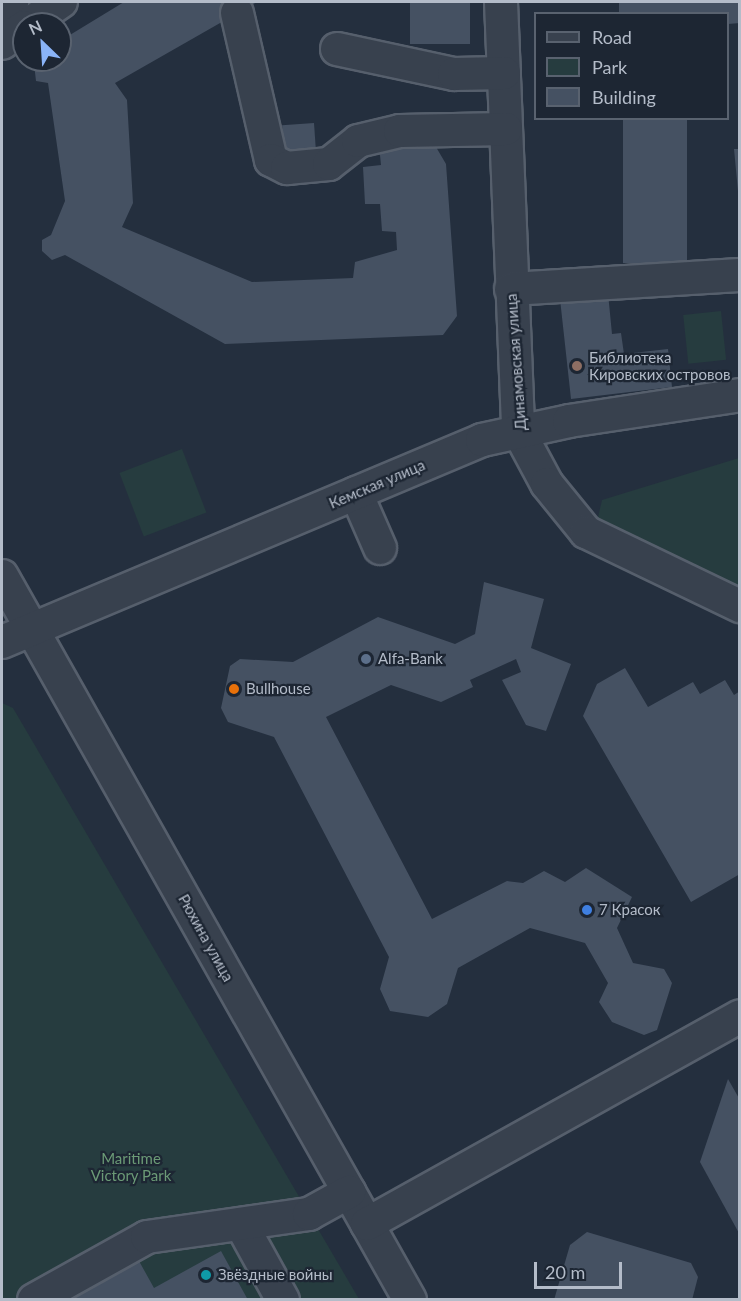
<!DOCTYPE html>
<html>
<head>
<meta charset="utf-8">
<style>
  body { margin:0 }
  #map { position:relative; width:741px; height:1301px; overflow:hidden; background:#242f3e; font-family:Lato,sans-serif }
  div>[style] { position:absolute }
  .green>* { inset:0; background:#263c3f; transform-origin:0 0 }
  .building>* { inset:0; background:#455162; transform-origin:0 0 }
  .roads { filter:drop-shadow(2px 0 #565f6c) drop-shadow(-2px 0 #565f6c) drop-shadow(0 2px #565f6c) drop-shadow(0 -2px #565f6c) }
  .minor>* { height:32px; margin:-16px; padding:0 16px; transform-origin:16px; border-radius:16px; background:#38414e }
  .dots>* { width:16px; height:16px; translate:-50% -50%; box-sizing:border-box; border:3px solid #1d2633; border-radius:50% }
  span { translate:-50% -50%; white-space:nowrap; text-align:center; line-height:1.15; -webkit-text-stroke:4.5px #1d2633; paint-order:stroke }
  .poi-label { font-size:15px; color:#b4bcc9 }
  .left { translate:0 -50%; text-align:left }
  .street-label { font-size:15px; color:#b4bcc9 }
  .park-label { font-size:15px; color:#6b9a76 }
  .frame { position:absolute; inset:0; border:3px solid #b4bcc9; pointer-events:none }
  .legend { position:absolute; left:534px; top:12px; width:195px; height:108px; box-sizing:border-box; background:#1d2633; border:2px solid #59626f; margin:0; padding:8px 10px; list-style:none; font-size:18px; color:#b4bcc9 }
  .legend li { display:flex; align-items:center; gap:12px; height:30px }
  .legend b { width:30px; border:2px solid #59626f }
  .north { position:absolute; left:12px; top:12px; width:60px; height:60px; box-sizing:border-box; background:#1d2633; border:2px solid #59626f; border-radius:50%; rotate:335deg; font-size:16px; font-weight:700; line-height:24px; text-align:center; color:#b4bcc9 }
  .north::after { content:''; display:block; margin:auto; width:21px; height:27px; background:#8ab4f8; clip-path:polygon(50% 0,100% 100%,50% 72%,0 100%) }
  .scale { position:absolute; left:534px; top:1262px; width:88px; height:27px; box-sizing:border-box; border:3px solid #b4bcc9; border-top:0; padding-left:8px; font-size:18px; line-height:21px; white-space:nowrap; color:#b4bcc9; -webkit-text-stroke:4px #1d2633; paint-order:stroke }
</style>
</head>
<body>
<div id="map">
  <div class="green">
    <i style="left:721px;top:311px;width:49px;height:38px;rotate:84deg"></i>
    <i style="left:182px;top:449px;width:68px;height:67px;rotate:69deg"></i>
    <i style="clip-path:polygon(739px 458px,739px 588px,596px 526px,602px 500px)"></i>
    <i style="clip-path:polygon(2px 703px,13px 708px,359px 1299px,2px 1299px)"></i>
  </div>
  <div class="building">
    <i style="clip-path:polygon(124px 2px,257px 2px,115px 83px,127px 100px,133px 203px,122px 227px,252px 282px,353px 278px,355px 262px,397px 250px,396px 232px,382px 231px,380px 204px,365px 204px,363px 167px,381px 165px,379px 145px,436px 147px,446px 164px,457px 316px,443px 335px,225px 344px,65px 255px,52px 260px,42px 251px,42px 240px,51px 235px,65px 201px,48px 83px,36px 81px,34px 64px,60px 60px,60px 41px)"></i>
    <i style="left:410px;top:2px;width:60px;height:42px"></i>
    <i style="clip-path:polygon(619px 2px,740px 2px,740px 23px,728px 24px,728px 14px,619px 14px)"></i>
    <i style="left:623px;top:118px;width:64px;height:145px"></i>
    <i style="left:314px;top:123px;width:27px;height:32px;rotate:86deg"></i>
    <i style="clip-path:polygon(734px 149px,740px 149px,740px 191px,738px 191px)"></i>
    <i style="clip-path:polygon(608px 293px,612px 334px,621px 333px,624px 354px,668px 349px,672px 387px,571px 399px,560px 299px)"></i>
    <i style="clip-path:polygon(484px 582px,544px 599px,531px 648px,571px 664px,546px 731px,526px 725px,502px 680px,521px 672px,516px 659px,470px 680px,473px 687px,441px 702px,391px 685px,326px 717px,432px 919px,507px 881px,523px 883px,544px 871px,565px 882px,586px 868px,632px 897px,617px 928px,633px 963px,664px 969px,672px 983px,657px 1030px,644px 1035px,612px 1022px,599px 1002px,608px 983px,585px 943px,530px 928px,458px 968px,447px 1004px,428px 1017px,390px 1011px,380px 989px,389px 957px,274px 737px,228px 722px,221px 708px,230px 666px,240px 659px,293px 662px,378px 617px,455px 644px,475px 634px)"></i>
    <i style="clip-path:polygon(625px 668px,648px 707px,693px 682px,700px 694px,725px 680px,734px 695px,740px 691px,740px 874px,691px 902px,583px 716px,597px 684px)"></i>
    <i style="clip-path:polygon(728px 1079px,740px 1100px,740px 1235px,700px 1162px)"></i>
    <i style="clip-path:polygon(587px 1232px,691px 1263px,698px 1277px,692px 1300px,554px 1300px,570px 1245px)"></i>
    <i style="clip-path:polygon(221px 1251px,248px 1300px,70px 1300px,139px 1261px,154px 1288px)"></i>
  </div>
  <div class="roads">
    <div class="minor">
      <i style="left:501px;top:2px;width:428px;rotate:87.7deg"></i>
      <i style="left:518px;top:430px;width:61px;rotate:61.8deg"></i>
      <i style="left:547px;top:484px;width:62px;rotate:50.9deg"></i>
      <i style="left:586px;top:532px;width:171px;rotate:25.7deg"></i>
      <i style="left:2px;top:8px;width:12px;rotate:-31deg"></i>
      <i style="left:237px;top:13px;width:151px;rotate:77deg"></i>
      <i style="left:271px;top:160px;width:18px;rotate:27deg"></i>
      <i style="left:287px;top:168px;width:42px;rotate:-5.4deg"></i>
      <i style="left:329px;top:164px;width:37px;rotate:-38deg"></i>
      <i style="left:358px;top:141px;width:43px;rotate:-13.4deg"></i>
      <i style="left:400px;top:131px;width:106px;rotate:-1.1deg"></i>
      <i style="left:29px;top:24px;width:39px;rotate:-35deg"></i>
      <i style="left:2px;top:43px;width:27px;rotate:-36deg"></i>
      <i style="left:337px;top:49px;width:120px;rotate:12.1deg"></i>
      <i style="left:454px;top:74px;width:50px;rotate:-1.1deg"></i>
      <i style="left:511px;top:289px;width:229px;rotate:-3.5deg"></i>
      <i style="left:356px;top:493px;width:60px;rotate:66.4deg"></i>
      <i style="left:2px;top:576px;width:831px;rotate:60.6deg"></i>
      <i style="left:2px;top:642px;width:521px;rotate:-22.82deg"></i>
      <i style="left:482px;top:440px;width:89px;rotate:-12.3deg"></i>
      <i style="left:569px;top:421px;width:173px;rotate:-8.6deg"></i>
      <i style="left:241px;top:1224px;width:87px;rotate:61.1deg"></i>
      <i style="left:367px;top:1224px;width:427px;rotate:-29.1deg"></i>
      <i style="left:34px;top:1300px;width:129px;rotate:-29.1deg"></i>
      <i style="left:147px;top:1237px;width:164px;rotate:-8.1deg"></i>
      <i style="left:309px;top:1214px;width:46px;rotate:-28.8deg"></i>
    </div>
  </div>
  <div class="dots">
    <i style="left:577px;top:366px;background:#8d6e63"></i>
    <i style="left:366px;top:659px;background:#5c6f8a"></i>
    <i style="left:234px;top:689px;background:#e8710a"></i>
    <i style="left:587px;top:910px;background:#3f7fe0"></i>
    <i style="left:206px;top:1275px;background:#0f9aa8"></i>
  </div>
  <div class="poi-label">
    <span class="left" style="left:589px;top:366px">Библиотека<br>Кировских островов</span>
    <span class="left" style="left:378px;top:659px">Alfa-Bank</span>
    <span class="left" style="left:246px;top:689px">Bullhouse</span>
    <span class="left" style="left:599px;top:910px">7 Красок</span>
    <span class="left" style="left:218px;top:1275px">Звёздные войны</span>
  </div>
  <div class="street-label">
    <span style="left:516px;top:362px;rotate:-94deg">Динамовская улица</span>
    <span style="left:377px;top:484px;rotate:-23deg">Кемская улица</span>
    <span style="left:206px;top:938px;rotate:61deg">Рюхина улица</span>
  </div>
  <div class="park-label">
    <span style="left:131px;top:1167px">Maritime<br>Victory Park</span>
  </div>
  <div class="frame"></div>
  <ul class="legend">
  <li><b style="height:8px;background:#38414e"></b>Road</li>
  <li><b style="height:16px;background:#263c3f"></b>Park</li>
  <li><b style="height:16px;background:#455162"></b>Building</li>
  </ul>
  <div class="north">N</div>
  <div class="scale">20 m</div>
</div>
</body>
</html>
